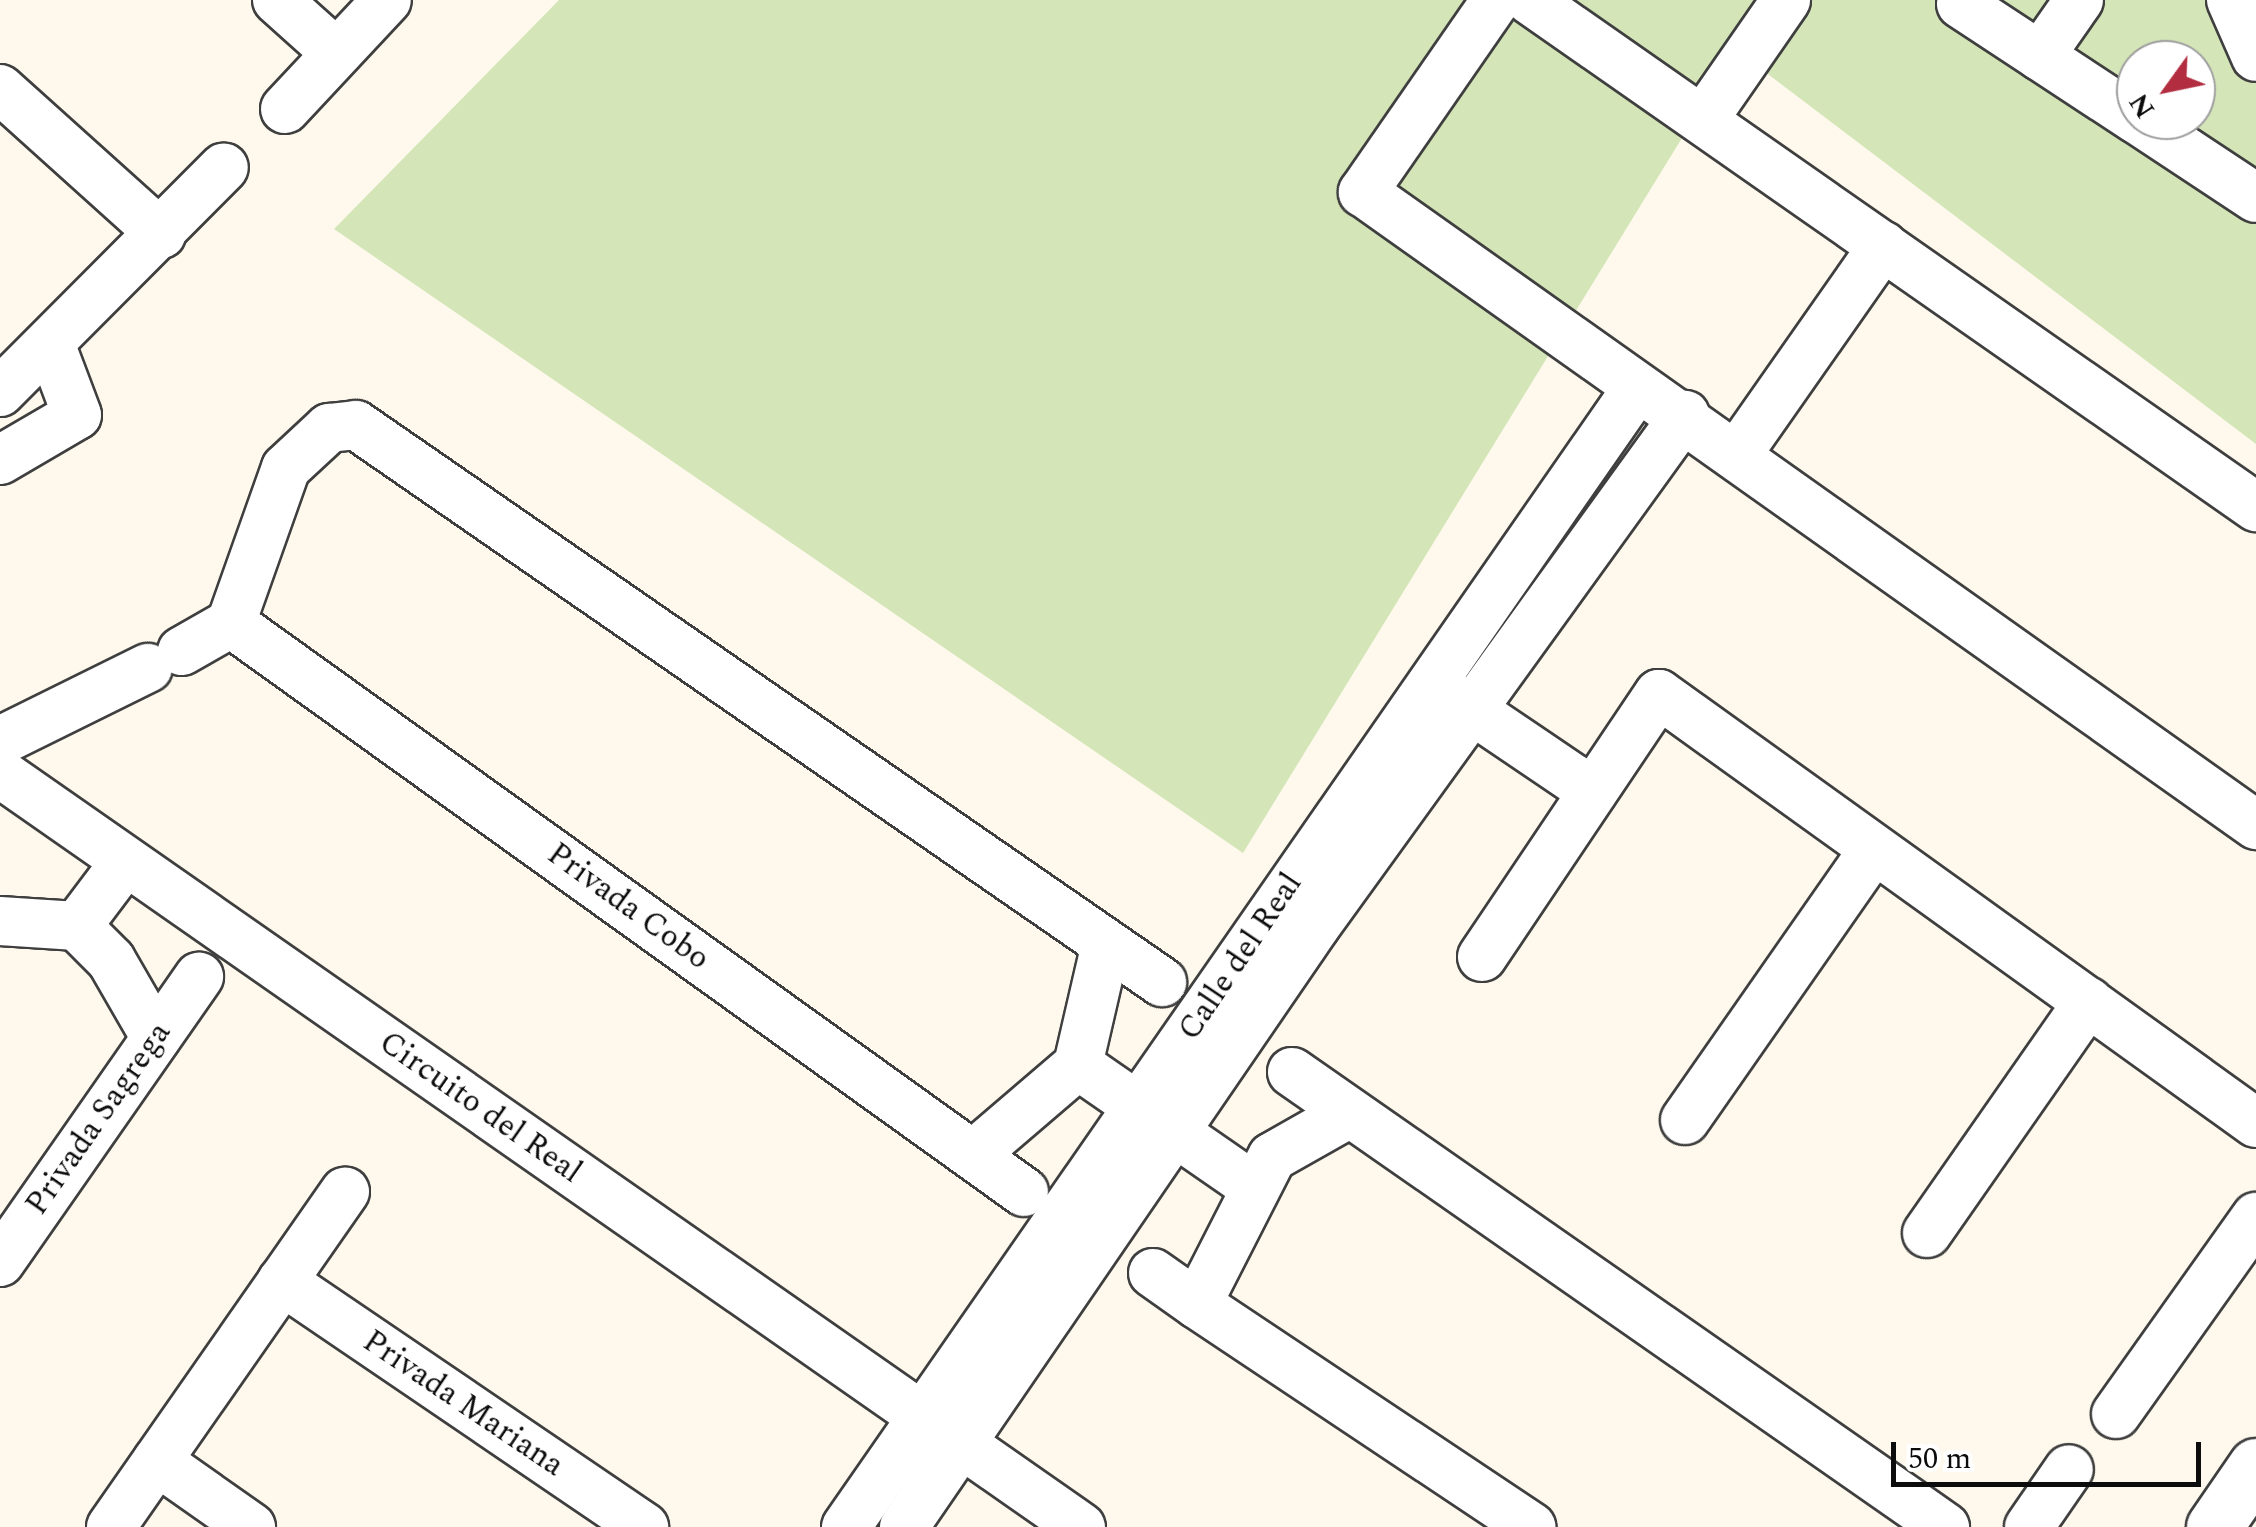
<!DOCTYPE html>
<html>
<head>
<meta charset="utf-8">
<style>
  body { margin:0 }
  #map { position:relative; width:2256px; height:1527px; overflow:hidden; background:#fef9ec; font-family:Spectral,serif }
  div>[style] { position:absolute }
  .green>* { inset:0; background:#d4e6b8 }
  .roads { filter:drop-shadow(2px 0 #3f3f3f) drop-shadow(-2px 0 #3f3f3f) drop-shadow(0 2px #3f3f3f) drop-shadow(0 -2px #3f3f3f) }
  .minor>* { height:48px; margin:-24px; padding:0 24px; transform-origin:24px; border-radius:24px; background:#fff }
  .tertiary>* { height:55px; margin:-27.5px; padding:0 27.5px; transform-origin:27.5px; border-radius:27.5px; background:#fff }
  span { translate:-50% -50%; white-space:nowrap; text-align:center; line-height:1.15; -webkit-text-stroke:10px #fff; paint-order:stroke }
  .street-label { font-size:32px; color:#0c0c0c }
  .north { position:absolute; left:2116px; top:40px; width:100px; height:100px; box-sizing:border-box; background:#fff; border:2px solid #9e9e9e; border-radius:50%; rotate:237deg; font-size:28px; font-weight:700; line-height:40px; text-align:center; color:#0c0c0c }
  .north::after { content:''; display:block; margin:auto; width:35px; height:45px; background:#b32d40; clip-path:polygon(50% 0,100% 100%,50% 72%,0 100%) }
  .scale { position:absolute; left:1891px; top:1442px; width:310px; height:45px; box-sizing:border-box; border:5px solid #0c0c0c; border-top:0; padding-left:12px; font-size:30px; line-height:35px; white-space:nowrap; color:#0c0c0c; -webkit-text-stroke:8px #fff; paint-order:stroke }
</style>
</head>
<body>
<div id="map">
  <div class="green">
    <i style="clip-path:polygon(evenodd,559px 0,2256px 0,2256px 444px,1736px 50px,1243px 853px,334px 229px,559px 0,2136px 60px,2196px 60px,2196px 120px,2136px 120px,2136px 60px)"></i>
  </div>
  <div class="roads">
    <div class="minor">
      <i style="left:277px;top:0;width:79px;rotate:41.9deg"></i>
      <i style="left:1496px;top:0;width:234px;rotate:124.7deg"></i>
      <i style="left:1363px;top:192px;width:1095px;rotate:35.33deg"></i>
      <i style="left:1530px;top:0;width:886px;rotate:34.93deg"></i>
      <i style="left:2231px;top:0;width:62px;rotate:66.3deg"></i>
      <i style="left:1961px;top:4px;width:209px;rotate:33.3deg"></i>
      <i style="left:2040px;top:56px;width:68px;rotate:-55.1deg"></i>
      <i style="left:0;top:89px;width:217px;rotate:42deg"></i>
      <i style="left:285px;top:109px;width:149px;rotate:-46.9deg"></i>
      <i style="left:1703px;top:120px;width:146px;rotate:-55.3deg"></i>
      <i style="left:2138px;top:120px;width:141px;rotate:33.5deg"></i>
      <i style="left:0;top:392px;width:317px;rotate:-45.1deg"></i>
      <i style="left:1738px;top:453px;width:253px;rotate:-55deg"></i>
      <i style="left:0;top:460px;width:89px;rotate:-30.3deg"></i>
      <i style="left:77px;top:415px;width:77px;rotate:-110.6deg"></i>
      <i style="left:231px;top:623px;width:976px;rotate:35.66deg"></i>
      <i style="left:182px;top:651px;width:56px;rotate:-29.7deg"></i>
      <i style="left:231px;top:623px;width:164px;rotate:-70.5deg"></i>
      <i style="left:286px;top:468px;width:59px;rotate:-42.9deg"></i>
      <i style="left:329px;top:428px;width:27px;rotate:-6deg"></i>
      <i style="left:356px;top:425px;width:980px;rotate:34.65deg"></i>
      <i style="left:1447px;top:693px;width:176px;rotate:34.1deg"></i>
      <i style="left:0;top:741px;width:165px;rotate:-26.3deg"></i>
      <i style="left:0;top:773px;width:1318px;rotate:34.9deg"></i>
      <i style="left:0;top:921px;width:77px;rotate:3.7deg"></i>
      <i style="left:77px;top:926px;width:48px;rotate:45deg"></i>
      <i style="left:111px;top:960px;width:90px;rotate:60deg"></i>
      <i style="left:77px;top:926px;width:81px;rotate:-53deg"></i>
      <i style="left:1482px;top:957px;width:317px;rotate:-56.1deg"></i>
      <i style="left:1659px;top:694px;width:735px;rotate:35.7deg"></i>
      <i style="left:1078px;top:1065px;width:211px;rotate:34.7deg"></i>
      <i style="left:1292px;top:1072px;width:796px;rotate:34.87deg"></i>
      <i style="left:1348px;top:1114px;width:87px;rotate:150.5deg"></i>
      <i style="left:1272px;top:1157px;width:165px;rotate:117deg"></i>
      <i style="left:1197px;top:1304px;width:402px;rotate:33.7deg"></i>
      <i style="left:1685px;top:1120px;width:330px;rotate:-55.1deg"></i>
      <i style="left:973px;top:1155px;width:138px;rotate:-40.6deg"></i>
      <i style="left:1078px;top:1065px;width:124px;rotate:-77deg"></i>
      <i style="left:1927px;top:1233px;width:282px;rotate:-55.1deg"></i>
      <i style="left:0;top:1262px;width:348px;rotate:-55.1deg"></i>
      <i style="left:1153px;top:1273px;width:54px;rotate:35.2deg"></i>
      <i style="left:282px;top:1281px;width:438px;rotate:34.2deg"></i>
      <i style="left:2116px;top:1414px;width:242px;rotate:-54.6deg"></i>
      <i style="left:157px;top:1461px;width:115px;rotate:35.1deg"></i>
      <i style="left:111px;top:1527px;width:409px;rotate:-55.1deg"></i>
      <i style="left:846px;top:1527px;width:1387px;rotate:-55.22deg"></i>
      <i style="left:904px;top:1527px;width:727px;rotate:-55.59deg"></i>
      <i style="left:1315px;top:927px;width:632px;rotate:-54.15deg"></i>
      <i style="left:2029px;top:1527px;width:70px;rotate:-55.4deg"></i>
    </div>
    <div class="tertiary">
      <i style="left:2214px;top:1527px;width:74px;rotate:-55.5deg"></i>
    </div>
  </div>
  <div class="street-label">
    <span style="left:628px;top:907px;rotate:36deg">Privada Cobo</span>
    <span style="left:1241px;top:957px;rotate:-56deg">Calle del Real</span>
    <span style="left:480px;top:1108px;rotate:35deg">Circuito del Real</span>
    <span style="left:99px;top:1119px;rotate:-55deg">Privada Sagrega</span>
    <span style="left:463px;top:1404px;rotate:34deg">Privada Mariana</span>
  </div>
  <div class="north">N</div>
  <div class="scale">50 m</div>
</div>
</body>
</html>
